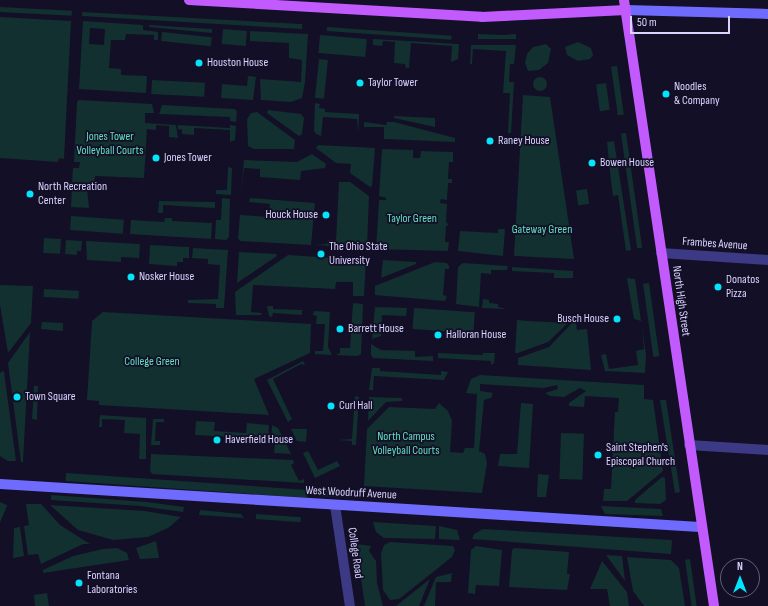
<!DOCTYPE html>
<html>
<head>
<meta charset="utf-8">
<style>
  body { margin:0 }
  #map { position:relative; width:768px; height:606px; overflow:hidden; background:#130f26; font-family:"Sofia Sans Condensed",sans-serif }
  div>[style] { position:absolute }
  .green>* { inset:0; background:#12302f; transform-origin:0 0 }
  .round { border-radius:50% }
  .street>* { height:10px; margin:-5px; padding:0 5px; transform-origin:5px; border-radius:5px; background:#3d3a85 }
  .secondary>* { height:10px; margin:-5px; padding:0 5px; transform-origin:5px; border-radius:5px; background:#6f6bff }
  .primary>* { height:10px; margin:-5px; padding:0 5px; transform-origin:5px; border-radius:5px; background:#c25bff }
  .dots>* { width:11px; height:11px; translate:-50% -50%; box-sizing:border-box; border:2px solid #130f26; border-radius:50% }
  span { translate:-50% -50%; white-space:nowrap; text-align:center; line-height:1.15; -webkit-text-stroke:3.5px #130f26; paint-order:stroke }
  .poi-label { font-size:12px; color:#d9d4ff }
  .left { translate:0 -50%; text-align:left }
  .right { translate:-100% -50%; text-align:right }
  .park-label { font-size:12px; color:#5fe0c0 }
  .street-label { font-size:12px; color:#d9d4ff }
  .north { position:absolute; left:720px; top:558px; width:40px; height:40px; box-sizing:border-box; background:#130f26; border:1px solid #625e7d; border-radius:50%; rotate:0deg; font-size:11px; font-weight:700; line-height:16px; text-align:center; color:#d9d4ff }
  .north::after { content:''; display:block; margin:auto; width:14px; height:18px; background:#00e5ff; clip-path:polygon(50% 0,100% 100%,50% 72%,0 100%) }
  .scale { position:absolute; left:630px; top:16px; width:100px; height:18px; box-sizing:border-box; border:2px solid #d9d4ff; border-top:0; padding-left:5px; font-size:12px; line-height:14px; white-space:nowrap; color:#d9d4ff; -webkit-text-stroke:3px #130f26; paint-order:stroke }
</style>
</head>
<body>
<div id="map">
  <div class="green">
    <i style="left:0;top:7px;width:72px;height:5px;rotate:3deg"></i>
    <i style="clip-path:polygon(82px 12px,302px 24px,302px 29px,82px 16px)"></i>
    <i style="clip-path:polygon(0 17px,71px 21px,64px 159px,59px 158px,58px 162px,0 158px)"></i>
    <i style="clip-path:polygon(evenodd,83px 21px,143px 25px,143px 30px,158px 32px,158px 40px,154px 40px,154px 35px,126px 34px,125px 40px,111px 40px,109px 68px,121px 69px,121px 75px,147px 76px,146px 93px,79px 89px,83px 21px,90px 28px,105px 29px,104px 45px,89px 44px,90px 28px)"></i>
    <i style="clip-path:polygon(149px 25px,212px 29px,212px 33px,149px 27px)"></i>
    <i style="left:327px;top:27px;width:125px;height:4px;rotate:4deg"></i>
    <i style="left:223px;top:29px;width:24px;height:15px;rotate:5deg"></i>
    <i style="clip-path:polygon(250px 31px,308px 34px,305px 82px,302px 98px,291px 102px,261px 100px,260px 79px,301px 82px,302px 60px,289px 58px,289px 43px,250px 41px)"></i>
    <i style="left:162px;top:32px;width:50px;height:9px;rotate:6deg"></i>
    <i style="clip-path:polygon(478px 34px,503px 35px,516px 34px,516px 39px,478px 39px)"></i>
    <i style="left:320px;top:35px;width:47px;height:18px;rotate:5deg"></i>
    <i style="clip-path:polygon(373px 39px,459px 44px,458px 59px,451px 62px,452px 46px,411px 43px,409px 68px,406px 68px,405px 64px,394px 63px,395px 42px,383px 41px,382px 46px,373px 45px)"></i>
    <i style="clip-path:polygon(578px 42px,591px 48px,593px 55px,590px 59px,578px 61px,567px 55px,565px 47px)"></i>
    <i style="clip-path:polygon(546px 44px,551px 49px,548px 63px,539px 70px,528px 71px,525px 63px,527px 54px,533px 47px)"></i>
    <i style="clip-path:polygon(471px 45px,516px 45px,514px 64px,510px 64px,509px 82px,514px 82px,511px 133px,508px 133px,510px 93px,503px 93px,506px 51px,473px 49px,472px 64px,470px 64px)"></i>
    <i style="left:319px;top:59px;width:9px;height:39px;rotate:6deg"></i>
    <i style="left:617px;top:66px;width:49px;height:6px;rotate:82deg"></i>
    <i style="clip-path:polygon(248px 76px,256px 77px,253px 100px,221px 98px,222px 84px,247px 86px)"></i>
    <i class="round" style="left:533px;top:77px;width:14px;height:14px"></i>
    <i style="left:152px;top:80px;width:53px;height:14px;rotate:3deg"></i>
    <i style="left:606px;top:83px;width:27px;height:10px;rotate:82deg"></i>
    <i style="clip-path:polygon(523px 95px,550px 97px,574px 259px,514px 256px)"></i>
    <i style="clip-path:polygon(79px 100px,152px 104px,154px 113px,145px 113px,145px 123px,176px 125px,178px 138px,169px 137px,169px 126px,156px 125px,156px 130px,147px 129px,144px 178px,95px 176px,94px 184px,72px 182px,73px 168px,79px 168px,80px 162px,74px 162px,77px 102px)"></i>
    <i style="clip-path:polygon(315px 103px,320px 104px,319px 108px,325px 109px,325px 112px,359px 114px,358px 133px,357px 119px,323px 117px,321px 136px,316px 134px,314px 131px)"></i>
    <i style="clip-path:polygon(162px 105px,234px 109px,237px 111px,236px 122px,230px 121px,230px 117px,159px 114px)"></i>
    <i style="clip-path:polygon(268px 110px,301px 114px,304px 118px,302px 134px,299px 136px,267px 113px)"></i>
    <i style="clip-path:polygon(257px 112px,295px 140px,294px 149px,254px 149px,248px 146px,247px 119px,251px 113px)"></i>
    <i style="clip-path:polygon(394px 116px,435px 118px,435px 127px,394px 118px)"></i>
    <i style="clip-path:polygon(364px 122px,386px 125px,387px 122px,394px 122px,455px 138px,455px 142px,384px 139px,384px 127px,364px 127px)"></i>
    <i style="clip-path:polygon(178px 125px,230px 128px,230px 125px,236px 126px,235px 140px,230px 142px,230px 130px,194px 128px,194px 135px,182px 134px,182px 130px,178px 129px)"></i>
    <i style="left:626px;top:133px;width:116px;height:5px;rotate:82deg"></i>
    <i style="clip-path:polygon(614px 141px,631px 250px,626px 251px,618px 195px,613px 196px,610px 172px,607px 142px)"></i>
    <i style="clip-path:polygon(318px 145px,375px 148px,372px 186px,370px 187px,350px 173px,351px 164px,336px 163px,316px 148px)"></i>
    <i style="clip-path:polygon(382px 149px,413px 150px,413px 158px,420px 158px,421px 151px,453px 152px,453px 162px,449px 162px,448px 179px,452px 179px,452px 183px,448px 183px,447px 200px,441px 199px,440px 203px,447px 204px,446px 222px,449px 225px,446px 226px,445px 242px,449px 242px,448px 251px,376px 249px,379px 200px,386px 200px,386px 198px,379px 196px)"></i>
    <i style="clip-path:polygon(312px 154px,326px 164px,325px 168px,301px 171px,300px 180px,260px 177px,260px 169px,244px 168px,241px 194px,244px 160px,297px 162px)"></i>
    <i style="clip-path:polygon(228px 167px,232px 168px,231px 195px,216px 194px,216px 190px,227px 190px)"></i>
    <i style="clip-path:polygon(339px 182px,350px 182px,369px 196px,367px 248px,315px 245px,327px 244px,328px 240px,336px 240px)"></i>
    <i style="clip-path:polygon(72px 187px,87px 188px,89px 208px,71px 207px)"></i>
    <i style="left:587px;top:189px;width:15px;height:11px;rotate:82deg"></i>
    <i style="clip-path:polygon(222px 198px,230px 199px,229px 237px,226px 240px,215px 239px,216px 220px,221px 220px)"></i>
    <i style="clip-path:polygon(250px 198px,315px 203px,311px 245px,240px 241px,238px 238px,240px 215px,269px 217px,270px 204px,249px 202px)"></i>
    <i style="clip-path:polygon(159px 201px,215px 202px,215px 208px,163px 205px,163px 213px,158px 213px)"></i>
    <i style="left:71px;top:216px;width:53px;height:14px;rotate:4deg"></i>
    <i style="clip-path:polygon(165px 218px,172px 218px,172px 221px,212px 223px,211px 239px,130px 234px,131px 220px,164px 222px)"></i>
    <i style="clip-path:polygon(498px 229px,505px 229px,503px 256px,458px 251px,460px 231px,498px 233px)"></i>
    <i style="left:44px;top:238px;width:17px;height:15px;rotate:3deg"></i>
    <i style="clip-path:polygon(66px 240px,82px 241px,81px 251px,77px 251px,77px 255px,65px 254px)"></i>
    <i style="clip-path:polygon(86px 241px,140px 244px,139px 258px,121px 257px,121px 262px,87px 260px)"></i>
    <i style="clip-path:polygon(150px 245px,189px 247px,189px 258px,183px 258px,183px 262px,177px 262px,177px 266px,149px 264px)"></i>
    <i style="clip-path:polygon(193px 248px,228px 250px,224px 308px,216px 308px,216px 304px,188px 303px,188px 300px,218px 299px,220px 265px,208px 264px,208px 259px,192px 258px)"></i>
    <i style="clip-path:polygon(239px 252px,276px 254px,277px 256px,237px 283px)"></i>
    <i style="clip-path:polygon(288px 255px,366px 260px,364px 296px,353px 296px,353px 282px,336px 282px,335px 289px,253px 285px,251px 312px,262px 313px,261px 315px,236px 315px,235px 292px)"></i>
    <i style="clip-path:polygon(383px 260px,416px 262px,416px 264px,381px 278px)"></i>
    <i style="clip-path:polygon(435px 262px,447px 263px,449px 266px,449px 269px,445px 269px,443px 295px,447px 296px,445px 301px,375px 295px,375px 286px)"></i>
    <i style="clip-path:polygon(463px 263px,508px 266px,507px 270px,491px 270px,491px 274px,481px 273px,479px 307px,456px 304px,458px 267px)"></i>
    <i style="clip-path:polygon(512px 267px,573px 271px,573px 278px,554px 278px,554px 273px,512px 271px)"></i>
    <i style="clip-path:polygon(627px 278px,635px 279px,641px 321px,634px 319px)"></i>
    <i style="left:649px;top:283px;width:74px;height:6px;rotate:82deg"></i>
    <i style="clip-path:polygon(0 285px,33px 286px,31px 323px,8px 353px,0 305px)"></i>
    <i style="left:44px;top:289px;width:35px;height:8px;rotate:3deg"></i>
    <i style="clip-path:polygon(483px 299px,489px 300px,489px 303px,498px 304px,498px 307px,506px 309px,482px 308px)"></i>
    <i style="clip-path:polygon(353px 303px,363px 304px,361px 354px,357px 356px,336px 355px,340px 353px,340px 348px,350px 348px)"></i>
    <i style="clip-path:polygon(267px 306px,273px 306px,273px 309px,302px 310px,302px 315px,273px 313px,272px 317px,269px 316px)"></i>
    <i style="clip-path:polygon(375px 307px,407px 308px,406px 316px,382px 315px,381px 336px,372px 339px)"></i>
    <i style="left:414px;top:308px;width:61px;height:21px;rotate:4deg"></i>
    <i style="clip-path:polygon(314px 311px,330px 312px,328px 347px,332px 355px,315px 354px,315px 351px,323px 351px,325px 324px,316px 324px,317px 316px,313px 315px)"></i>
    <i style="clip-path:polygon(103px 312px,311px 324px,310px 353px,254px 379px,269px 415px,99px 405px,99px 401px,87px 400px,92px 321px)"></i>
    <i style="clip-path:polygon(517px 320px,527px 321px,568px 323px,548px 342px,518px 353px,515px 353px)"></i>
    <i style="clip-path:polygon(42px 322px,63px 323px,63px 331px,41px 329px)"></i>
    <i style="clip-path:polygon(572px 323px,576px 323px,577px 330px,587px 329px,591px 370px,518px 365px,518px 358px,549px 347px)"></i>
    <i style="clip-path:polygon(642px 326px,646px 355px,645px 373px,605px 371px,601px 355px,606px 354px,609px 369px,638px 365px,636px 351px,644px 349px)"></i>
    <i style="clip-path:polygon(30px 332px,23px 462px,21px 462px,8px 363px)"></i>
    <i style="clip-path:polygon(371px 344px,381px 350px,415px 351px,415px 357px,433px 356px,433px 361px,373px 358px,371px 355px)"></i>
    <i style="clip-path:polygon(438px 353px,483px 355px,483px 353px,495px 353px,494px 363px,491px 365px,491px 361px,438px 358px)"></i>
    <i style="clip-path:polygon(303px 361px,305px 365px,301px 364px,273px 379px,292px 419px,288px 422px,267px 380px)"></i>
    <i style="clip-path:polygon(372px 368px,380px 368px,380px 371px,441px 375px,441px 371px,448px 372px,444px 380px,374px 376px,373px 390px,369px 390px)"></i>
    <i style="clip-path:polygon(3px 371px,4px 372px,16px 461px,8px 461px,0 456px,0 373px)"></i>
    <i style="clip-path:polygon(480px 375px,644px 385px,644px 399px,653px 400px,663px 471px,627px 501px,603px 501px,604px 489px,611px 489px,615px 412px,618px 412px,619px 398px,585px 396px,584px 407px,569px 406px,569px 403px,586px 391px,580px 388px,564px 397px,550px 396px,545px 393px,558px 389px,557px 385px,544px 388px,480px 384px,480px 391px,493px 393px,491px 398px,484px 400px,479px 451px,485px 454px,487px 463px,482px 493px,364px 486px,367px 429px,389px 407px,435px 409px,439px 403px,448px 411px,452px 421px,450px 452px,463px 453px,465px 448px,474px 448px,477px 394px,466px 393px,471px 379px)"></i>
    <i style="clip-path:polygon(34px 386px,38px 386px,37px 420px,32px 419px)"></i>
    <i style="clip-path:polygon(355px 396px,359px 397px,356px 445px,352px 445px,352px 441px,338px 440px,352px 439px)"></i>
    <i style="clip-path:polygon(369px 397px,402px 398px,402px 401px,386px 402px,368px 421px)"></i>
    <i style="clip-path:polygon(660px 400px,666px 400px,680px 492px,675px 493px)"></i>
    <i style="clip-path:polygon(521px 403px,533px 404px,529px 468px,498px 466px,500px 454px,517px 454px)"></i>
    <i style="clip-path:polygon(100px 415px,146px 418px,146px 459px,139px 459px,140px 434px,124px 433px,125px 420px,102px 419px,102px 427px,99px 427px)"></i>
    <i style="clip-path:polygon(153px 419px,164px 419px,164px 422px,156px 422px,155px 441px,160px 441px,160px 445px,151px 445px)"></i>
    <i style="clip-path:polygon(196px 421px,215px 422px,214px 431px,246px 433px,247px 423px,269px 425px,268px 439px,195px 435px)"></i>
    <i style="clip-path:polygon(272px 425px,278px 428px,291px 454px,274px 453px,275px 444px,271px 444px)"></i>
    <i style="clip-path:polygon(291px 429px,307px 429px,306px 442px,297px 441px)"></i>
    <i style="left:561px;top:433px;width:23px;height:46px;rotate:2deg"></i>
    <i style="clip-path:polygon(308px 451px,318px 470px,337px 461px,340px 466px,315px 478px,303px 453px)"></i>
    <i style="clip-path:polygon(151px 454px,293px 460px,294px 463px,291px 465px,299px 481px,304px 479px,304px 483px,152px 474px,150px 471px)"></i>
    <i style="left:66px;top:473px;width:242px;height:8px;rotate:4deg"></i>
    <i style="clip-path:polygon(538px 474px,549px 475px,546px 497px,537px 497px)"></i>
    <i style="clip-path:polygon(662px 477px,665px 478px,666px 500px,660px 504px,635px 503px,635px 500px)"></i>
    <i style="left:318px;top:489px;width:35px;height:7px;rotate:3deg"></i>
    <i style="clip-path:polygon(51px 495px,147px 502px,184px 507px,183px 512px,140px 506px,51px 500px)"></i>
    <i style="left:0;top:502px;width:8px;height:61px;rotate:23deg"></i>
    <i style="clip-path:polygon(26px 504px,41px 504px,60px 525px,90px 544px,83px 544px,41px 564px,38px 554px,28px 555px,24px 526px,29px 525px)"></i>
    <i style="clip-path:polygon(50px 505px,145px 511px,181px 517px,168px 528px,148px 537px,113px 540px,78px 530px)"></i>
    <i style="clip-path:polygon(601px 506px,661px 509px,663px 516px,605px 514px)"></i>
    <i style="clip-path:polygon(200px 510px,241px 514px,244px 518px,199px 515px)"></i>
    <i style="left:256px;top:514px;width:45px;height:5px;rotate:4deg"></i>
    <i style="clip-path:polygon(373px 522px,436px 526px,435px 539px,384px 538px,376px 532px)"></i>
    <i style="clip-path:polygon(439px 526px,457px 530px,460px 540px,439px 539px)"></i>
    <i style="clip-path:polygon(20px 527px,24px 556px,13px 558px,14px 528px)"></i>
    <i style="clip-path:polygon(483px 529px,672px 540px,671px 554px,472px 539px,474px 534px)"></i>
    <i style="clip-path:polygon(156px 541px,159px 558px,140px 559px,136px 548px)"></i>
    <i style="clip-path:polygon(390px 542px,453px 546px,455px 550px,452px 557px,399px 599px,390px 600px,383px 590px,381px 553px,384px 545px)"></i>
    <i style="clip-path:polygon(356px 544px,371px 546px,369px 551px,376px 561px,377px 583px,383px 606px,365px 606px)"></i>
    <i style="clip-path:polygon(476px 546px,502px 550px,499px 586px,476px 585px,475px 594px,468px 593px,471px 550px)"></i>
    <i style="clip-path:polygon(117px 548px,127px 553px,129px 560px,43px 573px,43px 570px,73px 556px,103px 549px)"></i>
    <i style="clip-path:polygon(514px 548px,569px 552px,567px 574px,570px 574px,567px 590px,509px 587px,512px 550px)"></i>
    <i style="clip-path:polygon(606px 555px,622px 556px,625px 581px)"></i>
    <i style="clip-path:polygon(627px 557px,671px 560px,679px 568px,685px 606px,644px 606px,633px 591px)"></i>
    <i style="left:690px;top:559px;width:48px;height:5px;rotate:82deg"></i>
    <i style="clip-path:polygon(602px 561px,627px 592px,629px 606px,610px 606px,607px 589px,590px 589px)"></i>
    <i style="clip-path:polygon(452px 573px,451px 582px,436px 582px,435px 606px,424px 606px,436px 577px)"></i>
    <i style="clip-path:polygon(430px 579px,419px 606px,396px 606px,397px 605px)"></i>
    <i style="clip-path:polygon(47px 593px,49px 606px,35px 606px,34px 595px)"></i>
  </div>
  <div class="street">
    <i style="left:661px;top:253px;width:107px;rotate:3.7deg"></i>
    <i style="left:689px;top:445px;width:79px;rotate:3.6deg"></i>
    <i style="left:335px;top:505px;width:102px;rotate:81.6deg"></i>
  </div>
  <div class="secondary">
    <i style="left:626px;top:10px;width:142px;rotate:1.6deg"></i>
    <i style="left:0;top:484px;width:701px;rotate:3.52deg"></i>
  </div>
  <div class="primary">
    <i style="left:189px;top:0;width:293px;rotate:3.3deg"></i>
    <i style="left:482px;top:17px;width:144px;rotate:-2.8deg"></i>
    <i style="left:624px;top:0;width:613px;rotate:81.55deg"></i>
  </div>
  <div class="dots">
    <i style="left:199px;top:63px;background:#00e5ff"></i>
    <i style="left:360px;top:83px;background:#00e5ff"></i>
    <i style="left:666px;top:94px;background:#00e5ff"></i>
    <i style="left:490px;top:141px;background:#00e5ff"></i>
    <i style="left:156px;top:158px;background:#00e5ff"></i>
    <i style="left:592px;top:163px;background:#00e5ff"></i>
    <i style="left:30px;top:194px;background:#00e5ff"></i>
    <i style="left:326px;top:215px;background:#00e5ff"></i>
    <i style="left:321px;top:254px;background:#00e5ff"></i>
    <i style="left:131px;top:277px;background:#00e5ff"></i>
    <i style="left:718px;top:287px;background:#00e5ff"></i>
    <i style="left:617px;top:319px;background:#00e5ff"></i>
    <i style="left:340px;top:329px;background:#00e5ff"></i>
    <i style="left:438px;top:335px;background:#00e5ff"></i>
    <i style="left:17px;top:397px;background:#00e5ff"></i>
    <i style="left:331px;top:406px;background:#00e5ff"></i>
    <i style="left:217px;top:440px;background:#00e5ff"></i>
    <i style="left:598px;top:455px;background:#00e5ff"></i>
    <i style="left:79px;top:583px;background:#00e5ff"></i>
  </div>
  <div class="poi-label">
    <span class="left" style="left:207px;top:63px">Houston House</span>
    <span class="left" style="left:368px;top:83px">Taylor Tower</span>
    <span class="left" style="left:674px;top:94px">Noodles<br>&amp; Company</span>
    <span class="left" style="left:498px;top:141px">Raney House</span>
    <span class="left" style="left:164px;top:158px">Jones Tower</span>
    <span class="left" style="left:600px;top:163px">Bowen House</span>
    <span class="left" style="left:38px;top:194px">North Recreation<br>Center</span>
    <span class="right" style="left:318px;top:215px">Houck House</span>
    <span class="left" style="left:329px;top:254px">The Ohio State<br>University</span>
    <span class="left" style="left:139px;top:277px">Nosker House</span>
    <span class="left" style="left:726px;top:287px">Donatos<br>Pizza</span>
    <span class="right" style="left:609px;top:319px">Busch House</span>
    <span class="left" style="left:348px;top:329px">Barrett House</span>
    <span class="left" style="left:446px;top:335px">Halloran House</span>
    <span class="left" style="left:25px;top:397px">Town Square</span>
    <span class="left" style="left:339px;top:406px">Curl Hall</span>
    <span class="left" style="left:225px;top:440px">Haverfield House</span>
    <span class="left" style="left:606px;top:455px">Saint Stephen's<br>Episcopal Church</span>
    <span class="left" style="left:87px;top:583px">Fontana<br>Laboratories</span>
  </div>
  <div class="park-label">
    <span style="left:110px;top:144px">Jones Tower<br>Volleyball Courts</span>
    <span style="left:412px;top:219px">Taylor Green</span>
    <span style="left:542px;top:230px">Gateway Green</span>
    <span style="left:152px;top:362px">College Green</span>
    <span style="left:406px;top:444px">North Campus<br>Volleyball Courts</span>
  </div>
  <div class="street-label">
    <span style="left:715px;top:244px;rotate:4deg">Frambes Avenue</span>
    <span style="left:681px;top:301px;rotate:82deg">North High Street</span>
    <span style="left:351px;top:493px;rotate:3deg">West Woodruff Avenue</span>
    <span style="left:355px;top:553px;rotate:82deg">College Road</span>
  </div>
  <div class="north">N</div>
  <div class="scale">50 m</div>
</div>
</body>
</html>
